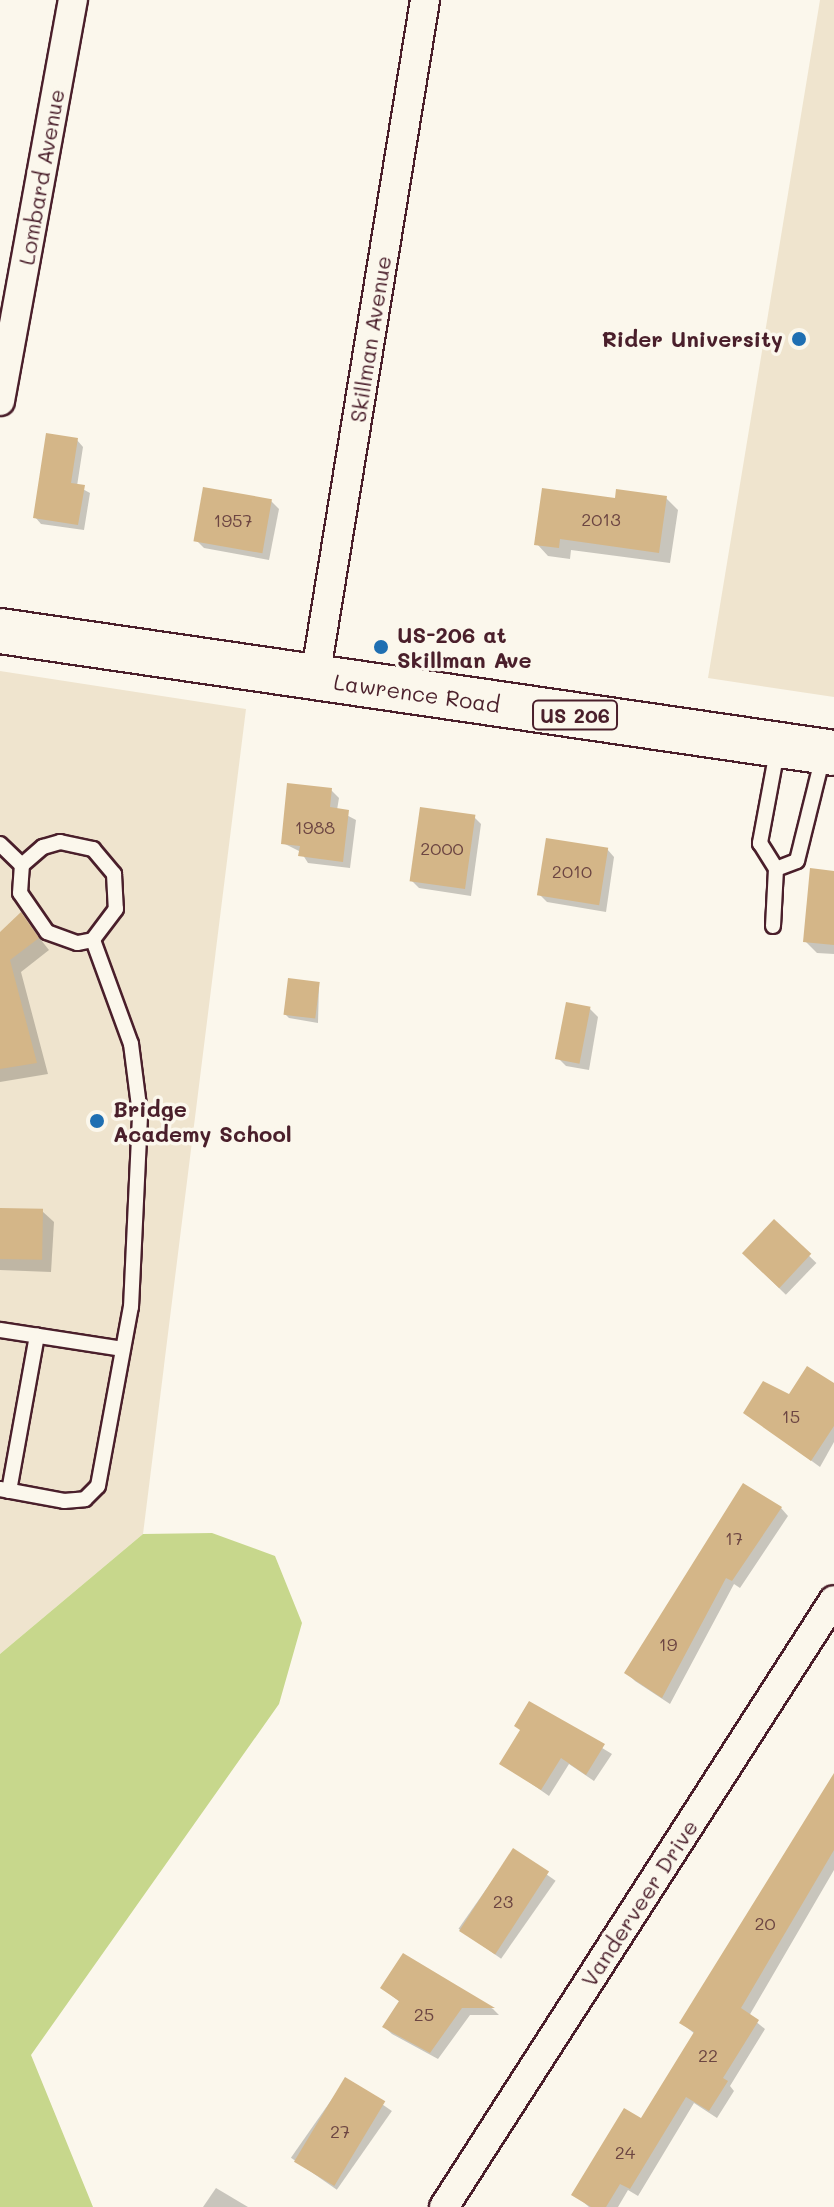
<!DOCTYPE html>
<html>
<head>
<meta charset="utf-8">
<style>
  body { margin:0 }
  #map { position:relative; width:834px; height:2207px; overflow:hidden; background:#fbf7ec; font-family:Mali,sans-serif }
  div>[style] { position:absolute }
  .built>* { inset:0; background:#efe4ce }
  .green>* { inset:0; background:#c7d78c }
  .shadow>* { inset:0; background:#0003; transform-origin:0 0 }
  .building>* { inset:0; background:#d4b688; transform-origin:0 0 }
  .roads { filter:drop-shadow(2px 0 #4a1f2b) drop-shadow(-2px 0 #4a1f2b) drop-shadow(0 2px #4a1f2b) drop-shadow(0 -2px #4a1f2b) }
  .lane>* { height:14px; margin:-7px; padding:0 7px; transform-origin:7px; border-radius:7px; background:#fbf7ec }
  .street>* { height:28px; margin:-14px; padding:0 14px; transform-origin:14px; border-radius:14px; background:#fbf7ec }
  .primary>* { height:44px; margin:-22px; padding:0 22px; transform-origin:22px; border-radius:22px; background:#fbf7ec }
  .dots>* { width:22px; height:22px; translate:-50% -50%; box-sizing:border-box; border:4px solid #fbf7ec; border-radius:50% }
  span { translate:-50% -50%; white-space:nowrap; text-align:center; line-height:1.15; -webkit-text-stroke:7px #fbf7ec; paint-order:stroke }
  .number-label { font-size:18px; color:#6c4542 }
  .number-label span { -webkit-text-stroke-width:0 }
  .shield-label span { padding:2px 6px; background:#fbf7ec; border:2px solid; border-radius:6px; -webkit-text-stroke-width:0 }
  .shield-label { font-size:20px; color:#4a1f2b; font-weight:700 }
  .street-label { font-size:22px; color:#4a1f2b }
  .poi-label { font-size:22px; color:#4a1f2b; font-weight:700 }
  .right { translate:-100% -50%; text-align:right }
  .left { translate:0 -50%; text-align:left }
</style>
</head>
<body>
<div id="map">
  <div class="built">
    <i style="clip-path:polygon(820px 0,834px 0,834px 697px,708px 678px)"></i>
    <i style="clip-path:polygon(0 671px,246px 709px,143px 1534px,0 1654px)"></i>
  </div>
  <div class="green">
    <i style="clip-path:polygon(212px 1533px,275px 1556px,302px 1623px,279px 1704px,31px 2055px,93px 2207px,0 2207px,0 1654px,143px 1534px)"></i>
  </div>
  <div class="shadow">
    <i style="clip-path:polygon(77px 440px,83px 447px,77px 486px,90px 493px,84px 530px,41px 524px,35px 517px)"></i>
    <i style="clip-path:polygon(666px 498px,678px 510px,670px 563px,571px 550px,570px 559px,548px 556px,537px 544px,617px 500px)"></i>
    <i style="clip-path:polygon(271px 501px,279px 509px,269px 560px,204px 548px,196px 540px)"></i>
    <i style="clip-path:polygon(331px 790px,339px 798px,337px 810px,356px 820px,350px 868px,308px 863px,301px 852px,283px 843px)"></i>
    <i style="clip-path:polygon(474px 817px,481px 824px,471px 896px,419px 888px,411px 880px)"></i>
    <i style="clip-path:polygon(607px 849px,614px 857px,606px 912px,547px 902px,539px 894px)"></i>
    <i style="clip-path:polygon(834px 873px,834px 954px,817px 953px,805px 941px)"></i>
    <i style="clip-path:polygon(21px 915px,49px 950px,21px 972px,48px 1074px,0 1082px,0 934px)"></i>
    <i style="clip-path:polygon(319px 984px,318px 1023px,289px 1018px,286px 1015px)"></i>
    <i style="clip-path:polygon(590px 1009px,598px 1017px,589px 1070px,566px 1066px,558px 1058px)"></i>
    <i style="clip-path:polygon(0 1210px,42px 1211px,54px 1222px,51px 1272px,0 1270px)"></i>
    <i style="left:774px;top:1222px;width:59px;height:44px;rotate:44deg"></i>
    <i style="clip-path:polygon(834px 1385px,834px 1442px,820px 1467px,746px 1413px)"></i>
    <i style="clip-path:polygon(781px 1508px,788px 1516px,740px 1588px,734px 1584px,670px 1704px,635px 1681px,627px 1673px)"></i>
    <i style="clip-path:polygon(530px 1704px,612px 1754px,594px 1781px,569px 1764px,549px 1796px,502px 1763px,522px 1731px)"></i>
    <i style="clip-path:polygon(834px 1777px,834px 1870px,749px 2016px,765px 2029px,730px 2086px,734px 2091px,717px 2118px,694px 2103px,638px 2196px,628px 2190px,618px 2207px,589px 2207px,574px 2194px,641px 2121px,695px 2034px,681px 2023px)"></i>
    <i style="left:513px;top:1851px;width:52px;height:95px;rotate:35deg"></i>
    <i style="clip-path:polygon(403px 1955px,493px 2009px,499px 2015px,470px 2015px,438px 2059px,392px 2034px,384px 2027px,400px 2002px,382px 1988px)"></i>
    <i style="left:346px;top:2079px;width:56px;height:96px;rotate:35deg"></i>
    <i style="clip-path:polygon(216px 2188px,248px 2207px,203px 2207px)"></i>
  </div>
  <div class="building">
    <i style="clip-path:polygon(46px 433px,78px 438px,71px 483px,85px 485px,78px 525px,33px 518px)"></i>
    <i style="left:203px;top:487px;width:70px;height:55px;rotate:10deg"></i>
    <i style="clip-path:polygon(542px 488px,615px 498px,616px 489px,667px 496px,659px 553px,560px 539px,559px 548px,534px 545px)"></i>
    <i style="clip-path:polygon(287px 783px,332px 788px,330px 807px,349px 810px,343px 862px,298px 856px,300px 846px,281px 844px)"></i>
    <i style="left:420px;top:807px;width:56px;height:75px;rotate:8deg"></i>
    <i style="left:546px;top:838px;width:63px;height:58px;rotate:9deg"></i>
    <i style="clip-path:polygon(810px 868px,834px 871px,834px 945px,803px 942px)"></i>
    <i style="clip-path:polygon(21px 912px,39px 938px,10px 960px,37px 1063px,0 1069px,0 932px)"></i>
    <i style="left:288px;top:978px;width:32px;height:37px;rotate:7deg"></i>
    <i style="left:566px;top:1002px;width:25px;height:58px;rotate:11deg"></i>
    <i style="left:0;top:1208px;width:43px;height:51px;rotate:1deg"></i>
    <i style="left:774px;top:1219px;width:51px;height:47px;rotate:43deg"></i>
    <i style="clip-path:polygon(807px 1366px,834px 1383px,834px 1426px,811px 1461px,743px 1413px,763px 1381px,789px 1394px)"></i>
    <i style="clip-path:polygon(743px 1483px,782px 1507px,732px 1581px,726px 1578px,662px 1698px,624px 1673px)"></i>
    <i style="clip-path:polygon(529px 1701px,605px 1744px,586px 1775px,561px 1758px,541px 1790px,499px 1764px,520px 1730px,514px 1726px)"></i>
    <i style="clip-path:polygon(834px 1773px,834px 1850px,741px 2008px,759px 2020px,723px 2078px,728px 2081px,709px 2111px,686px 2097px,630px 2189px,620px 2184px,606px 2207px,591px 2207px,571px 2195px,624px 2108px,641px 2118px,694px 2032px,679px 2023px)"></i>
    <i style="left:513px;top:1848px;width:43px;height:99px;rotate:33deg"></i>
    <i style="clip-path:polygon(403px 1953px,458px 1986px,495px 2008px,462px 2008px,430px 2053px,382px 2027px,399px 2001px,380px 1988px)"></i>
    <i style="left:345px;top:2077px;width:47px;height:99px;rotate:31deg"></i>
  </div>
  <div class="roads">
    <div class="lane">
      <i style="left:777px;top:751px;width:94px;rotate:100.5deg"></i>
      <i style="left:760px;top:843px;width:31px;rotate:58deg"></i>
      <i style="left:776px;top:869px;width:22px;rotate:-21deg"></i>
      <i style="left:797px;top:861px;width:108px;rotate:-76.1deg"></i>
      <i style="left:60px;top:842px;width:34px;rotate:12deg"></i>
      <i style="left:93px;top:849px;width:33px;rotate:50deg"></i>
      <i style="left:114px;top:874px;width:35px;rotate:87deg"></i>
      <i style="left:116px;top:909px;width:39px;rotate:127deg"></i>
      <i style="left:93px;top:940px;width:16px;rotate:169deg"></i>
      <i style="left:77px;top:943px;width:32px;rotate:-160deg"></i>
      <i style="left:47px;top:932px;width:47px;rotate:-124.7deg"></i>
      <i style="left:20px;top:893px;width:28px;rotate:-86deg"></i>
      <i style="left:22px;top:865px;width:28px;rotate:-41deg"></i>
      <i style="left:43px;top:847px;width:18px;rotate:-16deg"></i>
      <i style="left:0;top:844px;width:30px;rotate:44deg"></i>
      <i style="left:773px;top:926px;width:57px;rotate:-87deg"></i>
      <i style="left:0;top:1330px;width:124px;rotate:8.8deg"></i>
      <i style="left:0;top:1489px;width:65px;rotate:10.6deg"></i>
      <i style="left:64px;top:1501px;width:21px;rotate:-5deg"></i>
      <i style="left:85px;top:1499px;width:18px;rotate:-45deg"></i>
      <i style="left:98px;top:1486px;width:182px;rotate:-79.6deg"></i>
      <i style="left:131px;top:1307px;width:193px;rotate:-87.3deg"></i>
      <i style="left:140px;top:1114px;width:71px;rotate:-97.3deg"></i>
      <i style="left:131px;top:1044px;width:111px;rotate:-110.1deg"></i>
      <i style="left:9px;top:1491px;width:158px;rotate:-79.8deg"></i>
    </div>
    <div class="street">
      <i style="left:0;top:401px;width:408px;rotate:-79.7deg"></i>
      <i style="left:315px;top:678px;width:687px;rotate:-80.78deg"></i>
      <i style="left:444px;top:2207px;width:721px;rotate:-57.28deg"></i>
    </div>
    <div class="primary">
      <i style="left:0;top:631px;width:843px;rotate:8.32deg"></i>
    </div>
  </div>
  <div class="dots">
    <i style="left:799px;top:339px;background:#1f6fb2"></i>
    <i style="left:381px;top:647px;background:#1f6fb2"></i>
    <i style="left:97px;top:1121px;background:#1f6fb2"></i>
  </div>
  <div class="number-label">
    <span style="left:601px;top:519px">2013</span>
    <span style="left:233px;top:520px">1957</span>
    <span style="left:315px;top:827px">1988</span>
    <span style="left:442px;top:848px">2000</span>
    <span style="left:572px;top:871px">2010</span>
    <span style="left:791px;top:1416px">15</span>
    <span style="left:734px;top:1538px">17</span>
    <span style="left:668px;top:1644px">19</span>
    <span style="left:503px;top:1901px">23</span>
    <span style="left:765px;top:1923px">20</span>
    <span style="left:424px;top:2014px">25</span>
    <span style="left:708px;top:2055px">22</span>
    <span style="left:340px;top:2131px">27</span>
    <span style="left:625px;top:2152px">24</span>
  </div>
  <div class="shield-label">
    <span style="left:575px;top:715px">US 206</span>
  </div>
  <div class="street-label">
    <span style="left:41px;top:177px;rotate:-80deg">Lombard Avenue</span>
    <span style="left:370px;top:339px;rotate:-81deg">Skillman Avenue</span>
    <span style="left:417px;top:693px;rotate:8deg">Lawrence Road</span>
    <span style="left:639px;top:1903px;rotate:-57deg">Vanderveer Drive</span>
  </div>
  <div class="poi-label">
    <span class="right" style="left:783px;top:339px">Rider University</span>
    <span class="left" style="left:397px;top:647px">US-206 at<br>Skillman Ave</span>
    <span class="left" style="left:113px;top:1121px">Bridge<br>Academy School</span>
  </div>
</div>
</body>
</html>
